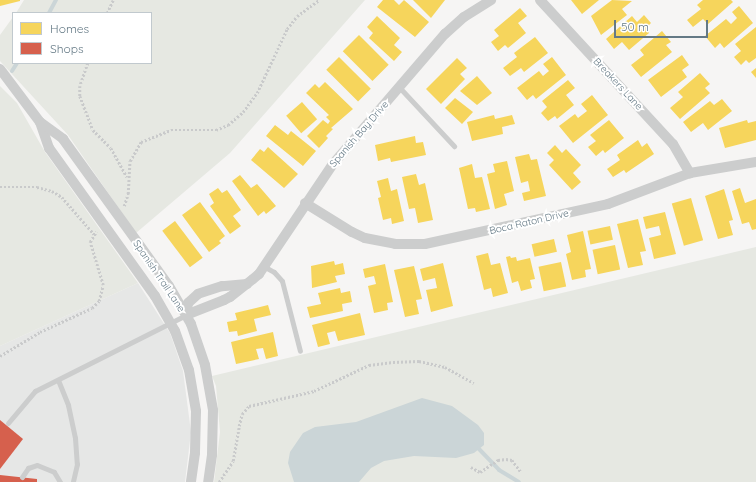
<!DOCTYPE html>
<html>
<head>
<meta charset="utf-8">
<style>
  body { margin:0 }
  #map { position:relative; width:756px; height:482px; overflow:hidden; background:#f6f5f4; font-family:Quicksand,sans-serif }
  div>[style] { position:absolute }
  .built>* { inset:0; background:#e6e7e6 }
  .green>* { inset:0; background:#e6e8e2 }
  .water>* { inset:0; background:#cbd5d7 }
  .homes>* { inset:0; background:#f6d55c; transform-origin:0 0 }
  .shops>* { inset:0; background:#d6604d }
  .stream>* { height:4px; margin:-2px; padding:0 2px; transform-origin:2px; border-radius:2px; background:#cbd5d7 }
  .path>* { height:2.5px; margin-top:-1.25px; transform-origin:0; background:repeating-linear-gradient(90deg,#c9cacb 0 2px,transparent 0 4px) }
  .service>* { height:5px; margin:-2.5px; padding:0 2.5px; transform-origin:2.5px; border-radius:2.5px; background:#cccdcd }
  .minor>* { height:10px; margin:-5px; padding:0 5px; transform-origin:5px; border-radius:5px; background:#cccdcd }
  span { translate:-50% -50%; white-space:nowrap; text-align:center; line-height:1.15; -webkit-text-stroke:4px #fff; paint-order:stroke }
  .street-label { font-size:10px; color:#647985 }
  .legend { position:absolute; left:12px; top:12px; width:140px; height:52px; box-sizing:border-box; background:#fff; border:1px solid #c1c9ce; margin:0; padding:5px 7px; list-style:none; font-size:12px; color:#647985 }
  .legend li { display:flex; align-items:center; gap:8px; height:20px }
  .legend b { width:20px; border:1px solid #c1c9ce }
  .scale { position:absolute; left:614px; top:20px; width:94px; height:18px; box-sizing:border-box; border:2px solid #647985; border-top:0; padding-left:5px; font-size:12px; line-height:14px; white-space:nowrap; color:#647985; -webkit-text-stroke:3px #fff; paint-order:stroke }
</style>
</head>
<body>
<div id="map">
  <div class="built">
    <i style="clip-path:polygon(138px 283px,170px 333px,183px 371px,191px 432px,185px 482px,0 482px,0 346px)"></i>
  </div>
  <div class="green">
    <i style="clip-path:polygon(24px 0,365px 0,230px 153px,136px 233px,68px 135px,0 61px,0 35px,13px 17px,13px 63px,151px 63px,151px 13px,16px 13px)"></i>
    <i style="clip-path:polygon(0 86px,17px 103px,45px 152px,138px 283px,0 346px)"></i>
    <i style="clip-path:polygon(756px 247px,756px 482px,214px 482px,220px 432px,216px 386px,212px 376px)"></i>
  </div>
  <div class="water">
    <i style="clip-path:polygon(422px 398px,452px 406px,478px 425px,484px 433px,484px 445px,474px 453px,456px 458px,414px 456px,384px 461px,371px 468px,359px 482px,294px 482px,288px 463px,290px 452px,303px 433px,315px 427px,356px 422px)"></i>
  </div>
  <div class="homes">
    <i style="clip-path:polygon(0 0,20px 0,20px 1px,0 6px)"></i>
    <i style="clip-path:polygon(383px 0,394px 0,399px 5px,404px 0,429px 22px,415px 37px,377px 7px)"></i>
    <i style="clip-path:polygon(413px 0,445px 0,431px 18px)"></i>
    <i style="clip-path:polygon(571px 0,599px 0,582px 14px)"></i>
    <i style="clip-path:polygon(612px 0,632px 1px,622px 9px,627px 15px,601px 35px,591px 16px)"></i>
    <i style="clip-path:polygon(703px 0,731px 0,733px 2px,708px 24px,703px 19px,693px 27px,687px 20px,701px 9px,697px 5px)"></i>
    <i style="clip-path:polygon(739px 6px,753px 23px,724px 48px,720px 43px,715px 48px,705px 36px,726px 19px,731px 24px,737px 18px,732px 12px)"></i>
    <i style="clip-path:polygon(520px 8px,527px 16px,518px 23px,526px 33px,508px 48px,505px 45px,498px 51px,491px 42px,499px 36px,494px 30px)"></i>
    <i style="clip-path:polygon(644px 15px,651px 23px,646px 28px,649px 33px,629px 50px,622px 42px,614px 49px,606px 39px,632px 16px,637px 22px)"></i>
    <i style="clip-path:polygon(377px 16px,400px 38px,394px 45px,402px 52px,394px 61px,369px 38px,373px 33px,367px 27px)"></i>
    <i style="clip-path:polygon(756px 27px,756px 58px,749px 63px,746px 60px,741px 65px,734px 57px,741px 51px,735px 44px)"></i>
    <i style="clip-path:polygon(662px 31px,671px 42px,666px 45px,672px 52px,641px 77px,631px 65px,644px 55px,640px 50px)"></i>
    <i style="left:359px;top:35px;width:42px;height:23px;rotate:45deg"></i>
    <i style="clip-path:polygon(535px 37px,548px 53px,524px 72px,521px 68px,510px 76px,503px 68px,517px 57px,514px 53px)"></i>
    <i style="clip-path:polygon(682px 55px,689px 65px,682px 70px,687px 77px,661px 97px,648px 80px)"></i>
    <i style="left:339px;top:57px;width:45px;height:18px;rotate:45deg"></i>
    <i style="clip-path:polygon(552px 57px,566px 75px,536px 99px,533px 95px,527px 100px,517px 88px,539px 71px,543px 76px,549px 71px,543px 64px)"></i>
    <i style="clip-path:polygon(457px 58px,467px 68px,460px 74px,465px 79px,441px 104px,426px 89px)"></i>
    <i style="clip-path:polygon(756px 68px,756px 78px,751px 72px)"></i>
    <i style="clip-path:polygon(700px 73px,710px 84px,705px 88px,710px 93px,680px 119px,670px 108px,683px 97px,678px 92px)"></i>
    <i style="clip-path:polygon(477px 76px,492px 93px,477px 105px,460px 91px)"></i>
    <i style="clip-path:polygon(568px 80px,575px 88px,566px 95px,574px 105px,557px 119px,555px 116px,548px 121px,541px 113px,547px 107px,542px 101px)"></i>
    <i style="clip-path:polygon(325px 82px,353px 109px,331px 128px,333px 129px,326px 136px,328px 138px,319px 148px,307px 136px,323px 120px,328px 124px,330px 121px,326px 117px,329px 115px,306px 93px,315px 84px,319px 88px)"></i>
    <i style="clip-path:polygon(592px 95px,608px 115px,573px 143px,559px 126px,575px 114px,578px 118px,587px 111px,581px 104px)"></i>
    <i style="clip-path:polygon(455px 98px,473px 112px,462px 124px,445px 108px)"></i>
    <i style="clip-path:polygon(722px 99px,732px 111px,708px 130px,703px 123px,691px 132px,683px 122px,710px 101px,714px 105px)"></i>
    <i style="left:302px;top:102px;width:23px;height:21px;rotate:49deg"></i>
    <i style="clip-path:polygon(494px 115px,495px 119px,512px 115px,515px 124px,502px 127px,503px 134px,472px 141px,467px 122px)"></i>
    <i style="clip-path:polygon(609px 120px,624px 138px,605px 153px,603px 150px,596px 156px,588px 147px,596px 141px,590px 135px)"></i>
    <i style="clip-path:polygon(747px 120px,748px 123px,756px 121px,756px 140px,725px 148px,719px 128px)"></i>
    <i style="clip-path:polygon(275px 125px,288px 135px,291px 131px,316px 151px,303px 166px,266px 136px)"></i>
    <i style="clip-path:polygon(415px 136px,416px 143px,423px 142px,426px 155px,391px 162px,390px 158px,378px 161px,375px 145px)"></i>
    <i style="clip-path:polygon(638px 140px,642px 147px,647px 143px,654px 154px,626px 173px,624px 170px,613px 177px,607px 169px,620px 160px,617px 155px)"></i>
    <i style="clip-path:polygon(555px 145px,562px 153px,566px 149px,581px 165px,573px 173px,581px 182px,572px 190px,549px 165px,554px 160px,547px 153px)"></i>
    <i style="clip-path:polygon(268px 147px,298px 174px,284px 188px,251px 160px,260px 149px,264px 152px)"></i>
    <i style="clip-path:polygon(529px 154px,531px 160px,537px 159px,546px 196px,524px 201px,522px 193px,530px 191px,528px 181px,521px 183px,515px 157px)"></i>
    <i style="clip-path:polygon(507px 161px,514px 191px,504px 194px,507px 205px,495px 209px,487px 174px,495px 172px,493px 164px)"></i>
    <i style="clip-path:polygon(472px 164px,475px 178px,482px 177px,490px 209px,476px 212px,475px 208px,468px 209px,459px 168px)"></i>
    <i style="clip-path:polygon(416px 174px,419px 185px,425px 183px,433px 220px,418px 223px,415px 208px,409px 209px,402px 177px)"></i>
    <i style="clip-path:polygon(240px 175px,251px 188px,257px 184px,276px 206px,266px 214px,264px 211px,258px 216px,232px 181px)"></i>
    <i style="clip-path:polygon(388px 178px,391px 191px,397px 189px,404px 221px,392px 224px,391px 218px,383px 220px,378px 198px,381px 197px,377px 181px)"></i>
    <i style="clip-path:polygon(218px 188px,222px 193px,227px 190px,241px 210px,233px 216px,241px 226px,230px 234px,210px 206px,214px 203px,209px 194px)"></i>
    <i style="clip-path:polygon(740px 188px,745px 203px,756px 199px,756px 229px,752px 230px,749px 222px,742px 224px,732px 191px)"></i>
    <i style="clip-path:polygon(724px 189px,733px 220px,729px 221px,733px 235px,718px 239px,705px 196px)"></i>
    <i style="left:691px;top:198px;width:44px;height:20px;rotate:74deg"></i>
    <i style="clip-path:polygon(200px 202px,225px 236px,219px 241px,221px 243px,209px 252px,182px 215px)"></i>
    <i style="clip-path:polygon(665px 212px,676px 254px,654px 259px,649px 238px,661px 235px,659px 226px,646px 229px,643px 217px)"></i>
    <i style="clip-path:polygon(638px 219px,646px 251px,640px 252px,643px 265px,628px 268px,617px 224px)"></i>
    <i style="left:175px;top:221px;width:46px;height:16px;rotate:53deg"></i>
    <i style="left:610px;top:226px;width:14px;height:23px;rotate:78deg"></i>
    <i style="clip-path:polygon(583px 231px,591px 269px,585px 270px,586px 277px,572px 280px,566px 254px,571px 252px,567px 235px)"></i>
    <i style="left:554px;top:239px;width:13px;height:23px;rotate:77deg"></i>
    <i style="left:615px;top:245px;width:25px;height:23px;rotate:78deg"></i>
    <i style="clip-path:polygon(488px 253px,491px 265px,500px 263px,508px 293px,493px 297px,491px 288px,484px 290px,476px 256px)"></i>
    <i style="clip-path:polygon(510px 256px,511px 258px,516px 257px,517px 261px,530px 258px,535px 279px,530px 280px,532px 288px,521px 291px,518px 281px,512px 283px,506px 257px)"></i>
    <i style="clip-path:polygon(334px 261px,335px 265px,343px 263px,345px 274px,335px 276px,337px 282px,312px 288px,311px 266px)"></i>
    <i style="left:561px;top:262px;width:25px;height:23px;rotate:78deg"></i>
    <i style="clip-path:polygon(443px 263px,453px 306px,431px 312px,426px 290px,437px 288px,435px 278px,423px 281px,420px 269px)"></i>
    <i style="clip-path:polygon(385px 264px,393px 302px,387px 303px,388px 310px,374px 313px,368px 286px,376px 284px,374px 276px,365px 278px,363px 269px)"></i>
    <i style="clip-path:polygon(414px 266px,422px 299px,416px 300px,419px 314px,405px 317px,394px 270px)"></i>
    <i style="clip-path:polygon(340px 288px,341px 293px,350px 291px,352px 302px,342px 304px,343px 311px,310px 318px,307px 307px,321px 304px,318px 293px)"></i>
    <i style="clip-path:polygon(268px 305px,271px 315px,254px 319px,257px 331px,238px 336px,237px 331px,229px 332px,227px 322px,237px 320px,235px 313px)"></i>
    <i style="clip-path:polygon(360px 313px,365px 335px,338px 341px,335px 331px,327px 333px,330px 344px,318px 347px,312px 325px)"></i>
    <i style="clip-path:polygon(273px 332px,278px 356px,266px 359px,263px 348px,256px 349px,259px 359px,236px 364px,231px 342px)"></i>
  </div>
  <div class="shops">
    <i style="clip-path:polygon(0 420px,23px 439px,0 469px)"></i>
    <i style="clip-path:polygon(0 475px,37px 479px,37px 482px,0 482px)"></i>
  </div>
  <div class="stream">
    <i style="left:49px;top:13px;width:15px;rotate:-62deg"></i>
    <i style="left:12px;top:71px;width:9px;rotate:-58deg"></i>
    <i style="left:479px;top:449px;width:29px;rotate:46deg"></i>
    <i style="left:499px;top:470px;width:23px;rotate:31deg"></i>
  </div>
  <div class="path">
    <i style="left:107px;top:13px;width:14px;rotate:-65deg"></i>
    <i style="left:88px;top:63px;width:24px;rotate:109deg"></i>
    <i style="left:80px;top:86px;width:10px;rotate:90deg"></i>
    <i style="left:80px;top:96px;width:36px;rotate:69deg"></i>
    <i style="left:93px;top:130px;width:25px;rotate:45deg"></i>
    <i style="left:111px;top:148px;width:33px;rotate:61deg"></i>
    <i style="left:0;top:187px;width:37px"></i>
    <i style="left:37px;top:187px;width:16px;rotate:15deg"></i>
    <i style="left:52px;top:191px;width:12px;rotate:31deg"></i>
    <i style="left:62px;top:197px;width:49px;rotate:49.1deg"></i>
    <i style="left:124px;top:206px;width:13px;rotate:-72deg"></i>
    <i style="left:128px;top:194px;width:33px;rotate:-87deg"></i>
    <i style="left:130px;top:161px;width:22px;rotate:-60deg"></i>
    <i style="left:141px;top:142px;width:32px;rotate:-22deg"></i>
    <i style="left:171px;top:130px;width:45px"></i>
    <i style="left:216px;top:130px;width:13px;rotate:-23deg"></i>
    <i style="left:228px;top:125px;width:20px;rotate:-41deg"></i>
    <i style="left:243px;top:112px;width:24px;rotate:-54deg"></i>
    <i style="left:257px;top:93px;width:71px;rotate:-64.9deg"></i>
    <i style="left:287px;top:29px;width:16px;rotate:-52deg"></i>
    <i style="left:297px;top:16px;width:27px;rotate:-36deg"></i>
    <i style="left:0;top:356px;width:47px;rotate:-31deg"></i>
    <i style="left:40px;top:332px;width:57px;rotate:-24.8deg"></i>
    <i style="left:92px;top:308px;width:10px;rotate:-45deg"></i>
    <i style="left:99px;top:301px;width:16px;rotate:-76deg"></i>
    <i style="left:103px;top:285px;width:45px;rotate:-106.8deg"></i>
    <i style="left:90px;top:242px;width:12px;rotate:-59deg"></i>
    <i style="left:471px;top:467px;width:10px;rotate:29deg"></i>
    <i style="left:480px;top:472px;width:22px;rotate:-34deg"></i>
    <i style="left:498px;top:460px;width:8px;rotate:-7deg"></i>
    <i style="left:506px;top:459px;width:6px;rotate:9deg"></i>
    <i style="left:512px;top:460px;width:15px;rotate:53deg"></i>
    <i style="left:219px;top:482px;width:25px;rotate:-56deg"></i>
    <i style="left:233px;top:461px;width:36px;rotate:-80deg"></i>
    <i style="left:239px;top:426px;width:12px;rotate:-76deg"></i>
    <i style="left:242px;top:414px;width:11px;rotate:-49deg"></i>
    <i style="left:249px;top:406px;width:67px;rotate:-13deg"></i>
    <i style="left:314px;top:391px;width:61px;rotate:-25.3deg"></i>
    <i style="left:369px;top:365px;width:24px;rotate:-7deg"></i>
    <i style="left:393px;top:362px;width:26px;rotate:-2deg"></i>
    <i style="left:419px;top:361px;width:27px;rotate:13deg"></i>
    <i style="left:445px;top:367px;width:33px;rotate:29deg"></i>
  </div>
  <div class="service">
    <i style="left:399px;top:87px;width:81px;rotate:47deg"></i>
    <i style="left:265px;top:267px;width:10px;rotate:29deg"></i>
    <i style="left:274px;top:272px;width:12px;rotate:48deg"></i>
    <i style="left:282px;top:281px;width:72px;rotate:75.6deg"></i>
    <i style="left:58px;top:380px;width:27px;rotate:68deg"></i>
    <i style="left:68px;top:405px;width:34px;rotate:78deg"></i>
    <i style="left:75px;top:438px;width:26px;rotate:86deg"></i>
    <i style="left:77px;top:464px;width:18px;rotate:103deg"></i>
    <i style="left:8px;top:423px;width:42px;rotate:-49.8deg"></i>
    <i style="left:35px;top:391px;width:169px;rotate:-26.7deg"></i>
    <i style="left:22px;top:477px;width:11px;rotate:-56deg"></i>
    <i style="left:28px;top:468px;width:9px;rotate:-18deg"></i>
    <i style="left:37px;top:465px;width:18px;rotate:22deg"></i>
    <i style="left:54px;top:472px;width:12px;rotate:59deg"></i>
  </div>
  <div class="minor">
    <i style="left:540px;top:0;width:196px;rotate:47.3deg"></i>
    <i style="left:673px;top:144px;width:34px;rotate:60deg"></i>
    <i style="left:0;top:69px;width:66px;rotate:53deg"></i>
    <i style="left:40px;top:122px;width:28px;rotate:71deg"></i>
    <i style="left:49px;top:148px;width:182px;rotate:54.4deg"></i>
    <i style="left:155px;top:296px;width:40px;rotate:60.3deg"></i>
    <i style="left:175px;top:331px;width:41px;rotate:70.3deg"></i>
    <i style="left:189px;top:370px;width:42px;rotate:80.3deg"></i>
    <i style="left:196px;top:411px;width:42px;rotate:91.4deg"></i>
    <i style="left:195px;top:453px;width:29px;rotate:98deg"></i>
    <i style="left:40px;top:122px;width:29px;rotate:36deg"></i>
    <i style="left:63px;top:139px;width:181px;rotate:54.2deg"></i>
    <i style="left:169px;top:286px;width:44px;rotate:59.9deg"></i>
    <i style="left:191px;top:324px;width:43px;rotate:71.1deg"></i>
    <i style="left:205px;top:365px;width:46px;rotate:79.9deg"></i>
    <i style="left:213px;top:410px;width:45px;rotate:91.3deg"></i>
    <i style="left:212px;top:455px;width:27px;rotate:98deg"></i>
    <i style="left:305px;top:203px;width:55px;rotate:31.7deg"></i>
    <i style="left:352px;top:232px;width:14px;rotate:25deg"></i>
    <i style="left:365px;top:238px;width:31px;rotate:11deg"></i>
    <i style="left:395px;top:244px;width:30px"></i>
    <i style="left:425px;top:244px;width:187px;rotate:-12.3deg"></i>
    <i style="left:608px;top:204px;width:88px;rotate:-20.7deg"></i>
    <i style="left:690px;top:173px;width:67px;rotate:-9.5deg"></i>
    <i style="left:247px;top:284px;width:25px;rotate:175deg"></i>
    <i style="left:222px;top:286px;width:25px;rotate:162deg"></i>
    <i style="left:198px;top:294px;width:13px;rotate:138deg"></i>
    <i style="left:188px;top:303px;width:12px;rotate:99deg"></i>
    <i style="left:186px;top:315px;width:41px;rotate:-21.5deg"></i>
    <i style="left:224px;top:300px;width:7px;rotate:-27deg"></i>
    <i style="left:230px;top:297px;width:29px;rotate:-38deg"></i>
    <i style="left:253px;top:279px;width:8px;rotate:-40deg"></i>
    <i style="left:259px;top:274px;width:133px;rotate:-56.1deg"></i>
    <i style="left:333px;top:164px;width:172px;rotate:-49.3deg"></i>
    <i style="left:445px;top:34px;width:25px;rotate:-42deg"></i>
    <i style="left:464px;top:17px;width:32px;rotate:-32deg"></i>
  </div>
  <div class="street-label">
    <span style="left:618px;top:84px;rotate:47deg">Breakers Lane</span>
    <span style="left:359px;top:134px;rotate:-49deg">Spanish Bay Drive</span>
    <span style="left:529px;top:222px;rotate:-13deg">Boca Raton Drive</span>
    <span style="left:159px;top:276px;rotate:56deg">Spanish Trail Lane</span>
  </div>
  <ul class="legend">
  <li><b style="height:11px;background:#f6d55c"></b>Homes</li>
  <li><b style="height:11px;background:#d6604d"></b>Shops</li>
  </ul>
  <div class="scale">50 m</div>
</div>
</body>
</html>
